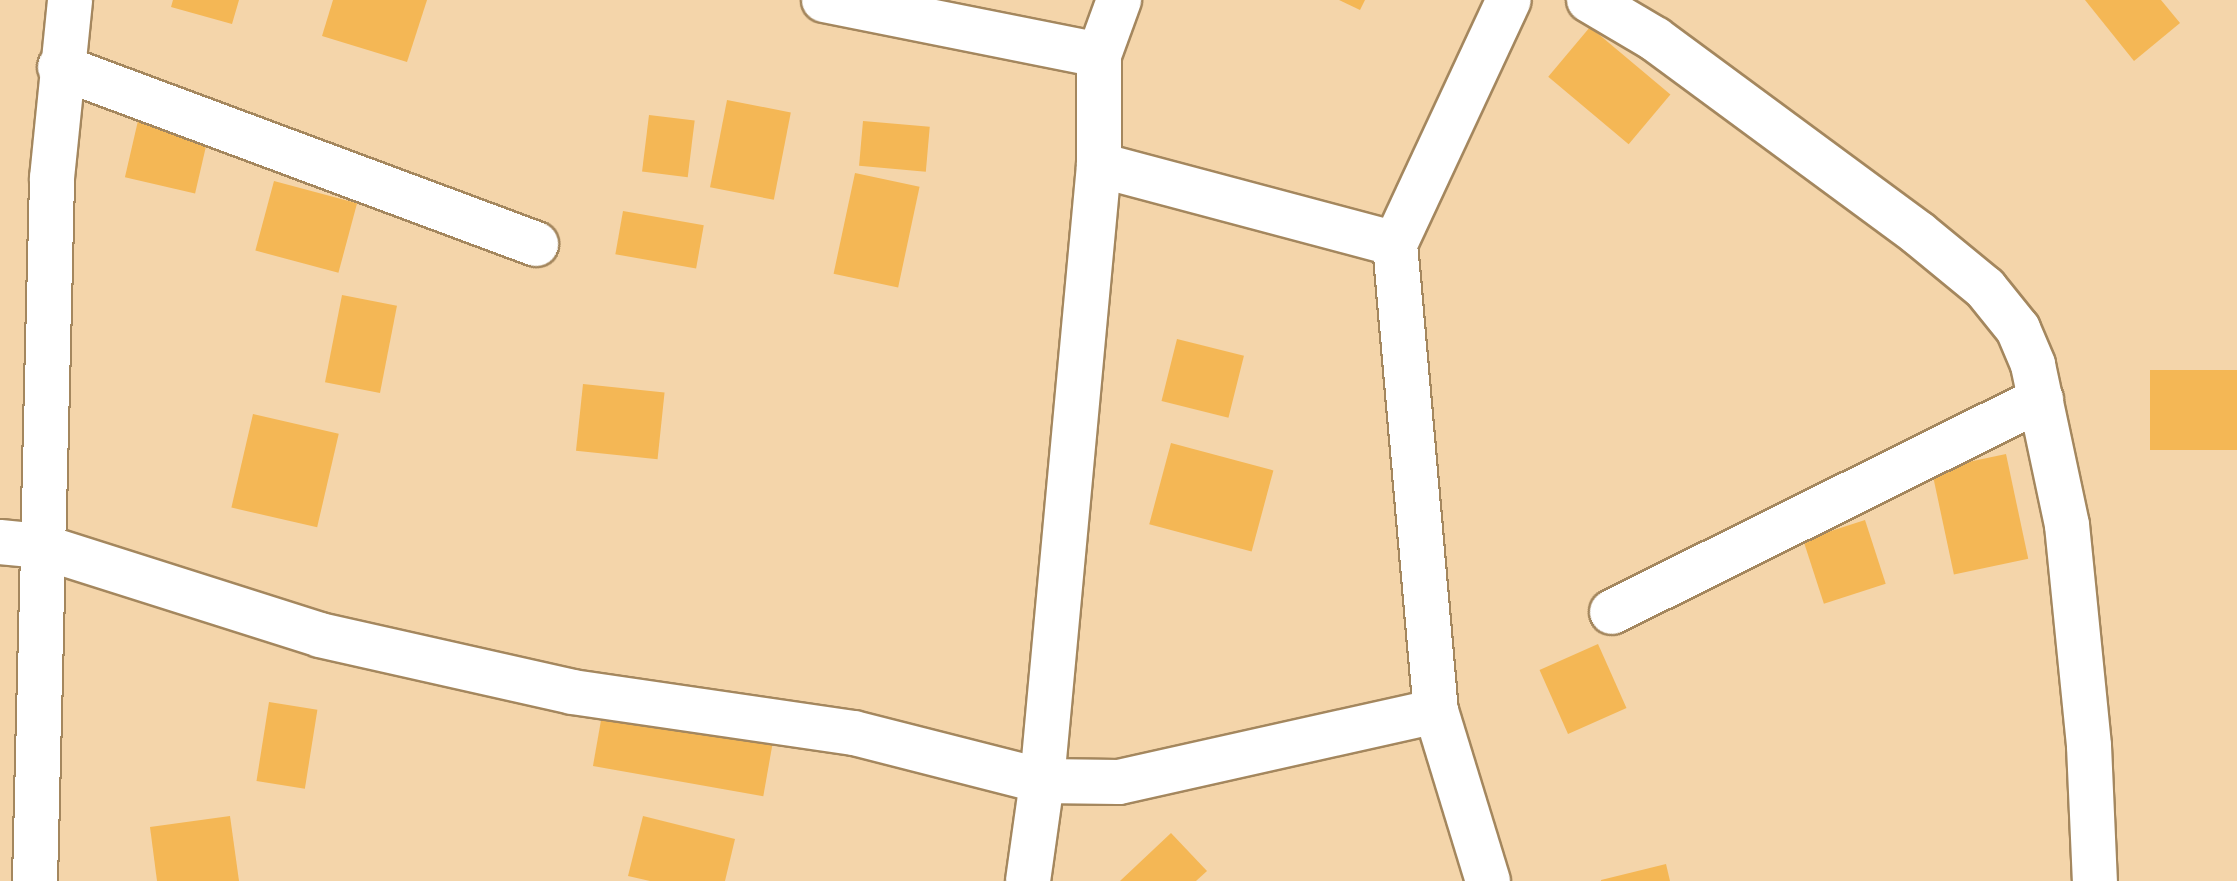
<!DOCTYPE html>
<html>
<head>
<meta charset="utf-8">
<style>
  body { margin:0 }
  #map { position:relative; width:2237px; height:881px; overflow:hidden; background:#f4d5aa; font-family:Roboto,sans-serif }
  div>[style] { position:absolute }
  .building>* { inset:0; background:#f4b755; transform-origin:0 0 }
  .roads { filter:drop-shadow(2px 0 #a4875e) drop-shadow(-2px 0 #a4875e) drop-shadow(0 2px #a4875e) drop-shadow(0 -2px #a4875e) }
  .minor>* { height:44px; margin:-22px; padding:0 22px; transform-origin:22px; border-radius:22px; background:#fff }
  span { translate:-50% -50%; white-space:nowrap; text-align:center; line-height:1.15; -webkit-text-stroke:6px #fefbf7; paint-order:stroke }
</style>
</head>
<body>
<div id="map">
  <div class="building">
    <i style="clip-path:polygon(173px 0,239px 0,232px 24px,171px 7px)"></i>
    <i style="clip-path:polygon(333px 0,427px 0,407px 62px,322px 36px)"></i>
    <i style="clip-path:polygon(1339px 0,1365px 0,1360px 10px)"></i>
    <i style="clip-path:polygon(2085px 0,2161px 0,2180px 23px,2134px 61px)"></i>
    <i style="left:1590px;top:27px;width:105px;height:65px;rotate:40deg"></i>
    <i style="left:727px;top:100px;width:65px;height:89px;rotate:11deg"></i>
    <i style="left:140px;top:112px;width:72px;height:67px;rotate:13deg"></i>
    <i style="left:649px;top:115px;width:46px;height:57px;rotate:7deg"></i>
    <i style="left:863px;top:121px;width:67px;height:45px;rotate:5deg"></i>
    <i style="left:855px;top:173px;width:66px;height:103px;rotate:12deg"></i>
    <i style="left:274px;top:181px;width:86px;height:72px;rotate:15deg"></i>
    <i style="left:623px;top:211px;width:82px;height:44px;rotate:10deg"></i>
    <i style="left:342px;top:295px;width:56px;height:89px;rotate:11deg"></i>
    <i style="left:1177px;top:339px;width:69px;height:64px;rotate:14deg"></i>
    <i style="left:2237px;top:370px;width:80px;height:87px;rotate:90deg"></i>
    <i style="left:583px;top:384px;width:82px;height:67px;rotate:6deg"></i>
    <i style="left:253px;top:414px;width:88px;height:96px;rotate:13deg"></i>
    <i style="left:1171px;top:443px;width:106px;height:84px;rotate:15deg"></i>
    <i style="left:2006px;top:454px;width:107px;height:76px;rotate:78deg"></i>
    <i style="left:1865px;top:520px;width:67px;height:65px;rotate:72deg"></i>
    <i style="left:1598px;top:644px;width:70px;height:64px;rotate:66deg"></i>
    <i style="left:269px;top:702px;width:49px;height:80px;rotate:9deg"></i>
    <i style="left:603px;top:709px;width:173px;height:58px;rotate:10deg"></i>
    <i style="clip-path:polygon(230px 816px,239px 881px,157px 881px,150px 827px)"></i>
    <i style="clip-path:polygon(643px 816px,735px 839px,725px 881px,650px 881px,628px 876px)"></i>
    <i style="clip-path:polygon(1171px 833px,1207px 871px,1196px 881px,1120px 881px)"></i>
    <i style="clip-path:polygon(1666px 864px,1670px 881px,1601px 881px,1601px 880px)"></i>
  </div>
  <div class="roads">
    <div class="minor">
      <i style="left:824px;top:0;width:280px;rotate:11.3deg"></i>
      <i style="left:1589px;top:0;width:77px;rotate:30.6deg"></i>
      <i style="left:1655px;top:39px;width:327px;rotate:36.4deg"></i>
      <i style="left:1918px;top:233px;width:87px;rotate:39.4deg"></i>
      <i style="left:1985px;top:288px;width:53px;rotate:51.2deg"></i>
      <i style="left:2018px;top:329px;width:39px;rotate:67deg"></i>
      <i style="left:2033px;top:365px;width:164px;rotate:78deg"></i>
      <i style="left:2067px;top:525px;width:222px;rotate:84.3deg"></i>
      <i style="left:2089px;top:746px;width:135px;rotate:87.5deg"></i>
      <i style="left:60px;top:67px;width:508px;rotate:20.4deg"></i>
      <i style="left:1099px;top:165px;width:306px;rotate:14.9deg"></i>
      <i style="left:1395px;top:244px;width:269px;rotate:-65deg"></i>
      <i style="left:1395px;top:244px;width:469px;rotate:85deg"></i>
      <i style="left:0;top:542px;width:40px;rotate:5.7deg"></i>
      <i style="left:40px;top:546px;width:294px;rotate:17.6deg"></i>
      <i style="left:320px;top:635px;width:258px;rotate:12.7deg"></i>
      <i style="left:572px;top:692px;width:285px;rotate:8.3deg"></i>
      <i style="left:854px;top:733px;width:194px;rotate:14.3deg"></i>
      <i style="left:1042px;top:781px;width:77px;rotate:0.7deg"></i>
      <i style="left:1119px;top:782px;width:325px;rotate:-12.6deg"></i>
      <i style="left:1436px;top:711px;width:178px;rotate:73deg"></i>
      <i style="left:1612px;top:612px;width:479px;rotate:-26.4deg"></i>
      <i style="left:35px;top:881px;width:703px;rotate:-88.61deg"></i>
      <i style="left:52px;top:178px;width:179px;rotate:-84.2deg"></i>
      <i style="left:1028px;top:881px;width:101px;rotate:-82deg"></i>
      <i style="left:1042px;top:781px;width:619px;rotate:-84.71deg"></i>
      <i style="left:1099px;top:165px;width:110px;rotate:-90deg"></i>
      <i style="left:1099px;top:55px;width:59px;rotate:-70deg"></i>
    </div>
  </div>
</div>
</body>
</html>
